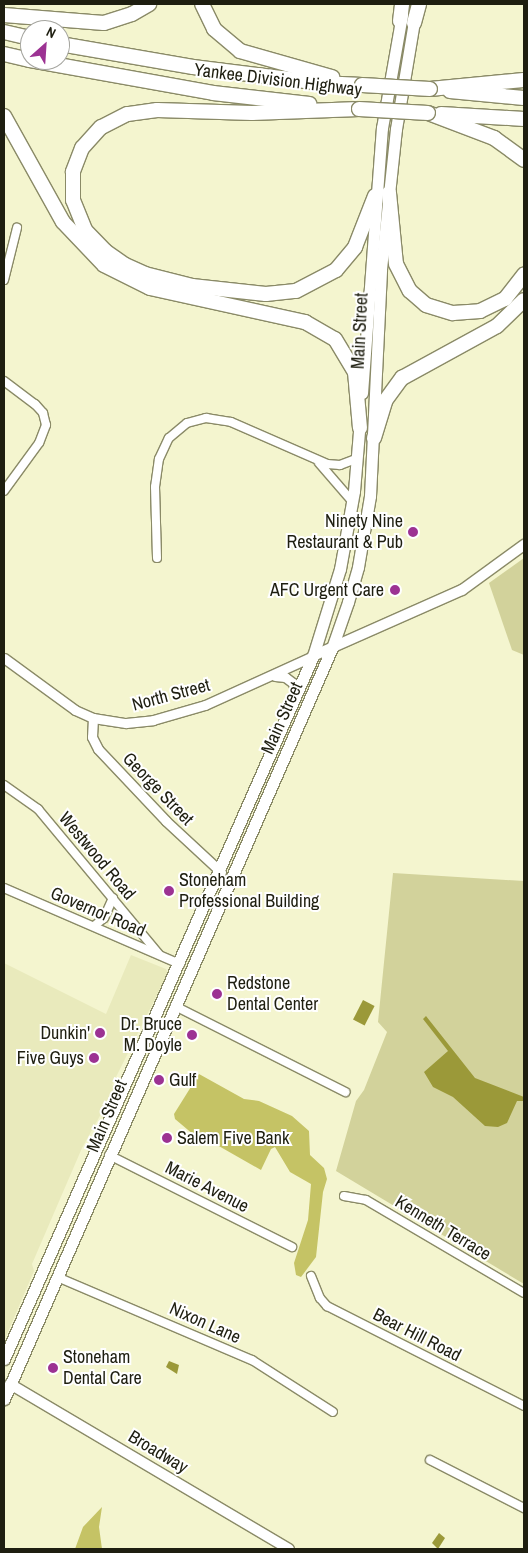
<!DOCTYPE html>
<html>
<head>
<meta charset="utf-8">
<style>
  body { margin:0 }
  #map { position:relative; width:528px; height:1553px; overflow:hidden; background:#f4f5cf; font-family:"Archivo Narrow",sans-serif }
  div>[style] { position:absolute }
  .built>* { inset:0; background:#e9eabc }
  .green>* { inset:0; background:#d2d29b }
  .forest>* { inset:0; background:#c5c365 }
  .water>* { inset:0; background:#9b9939; transform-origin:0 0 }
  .roads { filter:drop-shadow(1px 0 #8a8a67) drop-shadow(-1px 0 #8a8a67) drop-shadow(0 1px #8a8a67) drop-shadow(0 -1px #8a8a67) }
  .minor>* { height:8px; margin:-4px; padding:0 4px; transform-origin:4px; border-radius:4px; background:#fff }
  .tertiary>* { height:9px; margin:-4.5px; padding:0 4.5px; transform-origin:4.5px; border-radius:4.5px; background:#fff }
  .secondary>* { height:10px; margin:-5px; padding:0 5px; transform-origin:5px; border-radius:5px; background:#fff }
  .primary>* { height:11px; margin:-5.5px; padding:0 5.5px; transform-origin:5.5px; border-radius:5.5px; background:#fff }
  .motorway>* { height:14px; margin:-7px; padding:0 7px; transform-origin:7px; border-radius:7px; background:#fff }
  .bridges { filter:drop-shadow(1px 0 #8a8a67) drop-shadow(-1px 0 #8a8a67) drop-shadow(0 1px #8a8a67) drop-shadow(0 -1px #8a8a67) }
  .motorway-bridge>* { height:14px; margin:-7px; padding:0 7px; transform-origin:7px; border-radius:7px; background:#fff }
  .dots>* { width:14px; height:14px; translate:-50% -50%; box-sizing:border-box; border:2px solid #fff; border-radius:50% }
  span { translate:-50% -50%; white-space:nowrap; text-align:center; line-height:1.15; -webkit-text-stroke:4px #fff; paint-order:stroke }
  .street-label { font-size:18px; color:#1e1e10 }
  .poi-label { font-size:18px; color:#1e1e10 }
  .right { translate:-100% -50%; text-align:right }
  .left { translate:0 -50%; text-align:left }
  .frame { position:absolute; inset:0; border:5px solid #1e1e10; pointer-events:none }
  .north { position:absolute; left:20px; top:20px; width:50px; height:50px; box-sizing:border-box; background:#fff; border:1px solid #a5a59f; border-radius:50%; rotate:26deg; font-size:14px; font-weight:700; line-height:20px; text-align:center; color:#1e1e10 }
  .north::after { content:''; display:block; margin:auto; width:18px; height:22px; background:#9c3293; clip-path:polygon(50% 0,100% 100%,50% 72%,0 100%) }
</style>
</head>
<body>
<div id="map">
  <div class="built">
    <i style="clip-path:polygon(131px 955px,166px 969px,168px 973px,112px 1085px,116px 1087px,82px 1148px,32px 1264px,34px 1271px,4px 1341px,4px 963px,106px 1014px)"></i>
  </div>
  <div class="green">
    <i style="clip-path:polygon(524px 558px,524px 655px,512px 650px,489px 583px)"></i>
    <i style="clip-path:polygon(393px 873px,524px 881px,524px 1284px,336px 1171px,356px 1101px,364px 1090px,387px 1032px,378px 1022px)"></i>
  </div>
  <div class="forest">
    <i style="clip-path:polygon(199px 1074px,244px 1099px,259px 1101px,292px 1116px,309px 1131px,310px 1155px,324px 1168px,327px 1179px,323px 1192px,316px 1257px,301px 1277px,296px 1275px,294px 1263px,308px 1220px,311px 1184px,290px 1172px,275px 1147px,271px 1149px,261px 1170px,217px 1145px,205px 1143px,197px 1146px,194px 1135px,175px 1119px,174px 1114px)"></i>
    <i style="clip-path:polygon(102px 1507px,99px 1527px,102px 1549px,75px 1549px,83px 1527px)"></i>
  </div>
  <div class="water">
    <i style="left:363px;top:1000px;width:13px;height:22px;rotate:27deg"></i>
    <i style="clip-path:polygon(426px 1016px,475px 1078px,524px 1097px,524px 1101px,517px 1101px,507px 1123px,498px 1127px,485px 1126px,453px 1097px,433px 1087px,424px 1072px,448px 1051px,423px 1019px)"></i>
    <i style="clip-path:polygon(169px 1361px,179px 1365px,177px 1374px,166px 1367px)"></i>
    <i style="clip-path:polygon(439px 1533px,445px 1538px,438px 1549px,432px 1543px)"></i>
  </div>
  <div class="roads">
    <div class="minor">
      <i style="left:4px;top:280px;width:54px;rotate:-76deg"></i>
      <i style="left:4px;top:381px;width:39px;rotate:37deg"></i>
      <i style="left:35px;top:404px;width:12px;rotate:48deg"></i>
      <i style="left:43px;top:413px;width:12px;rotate:76deg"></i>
      <i style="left:46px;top:425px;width:19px;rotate:111deg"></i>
      <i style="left:39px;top:443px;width:59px;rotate:126.1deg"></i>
      <i style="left:319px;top:463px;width:50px;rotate:49deg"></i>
      <i style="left:157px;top:558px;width:71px;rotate:-91.6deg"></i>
      <i style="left:155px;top:487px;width:28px;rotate:-82deg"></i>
      <i style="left:159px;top:459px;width:23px;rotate:-65deg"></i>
      <i style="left:169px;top:438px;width:23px;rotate:-40deg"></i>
      <i style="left:187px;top:423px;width:20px;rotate:-15deg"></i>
      <i style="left:206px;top:418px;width:25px;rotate:9deg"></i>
      <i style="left:231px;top:422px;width:105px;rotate:23.6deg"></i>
      <i style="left:327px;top:464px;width:13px;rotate:4deg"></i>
      <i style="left:340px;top:465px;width:19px;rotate:-21deg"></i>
      <i style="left:4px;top:785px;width:42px;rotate:35.2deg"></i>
      <i style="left:38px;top:809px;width:189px;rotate:50.2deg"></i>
      <i style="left:4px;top:888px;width:192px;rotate:23.4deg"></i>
      <i style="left:94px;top:926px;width:13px;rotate:-39deg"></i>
      <i style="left:104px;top:918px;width:22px;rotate:-66deg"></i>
      <i style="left:175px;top:1006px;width:191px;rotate:26.8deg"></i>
      <i style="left:109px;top:1155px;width:205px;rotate:26.7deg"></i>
      <i style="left:344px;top:1196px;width:22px;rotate:10deg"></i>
      <i style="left:366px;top:1200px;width:183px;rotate:30.5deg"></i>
      <i style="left:311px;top:1276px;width:24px;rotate:68deg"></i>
      <i style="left:320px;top:1298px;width:11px;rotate:49deg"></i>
      <i style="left:327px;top:1306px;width:221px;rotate:26.9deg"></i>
      <i style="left:57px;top:1277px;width:212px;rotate:23.1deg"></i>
      <i style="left:252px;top:1360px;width:96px;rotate:32.7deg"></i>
      <i style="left:430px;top:1460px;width:106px;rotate:27.1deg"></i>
    </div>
    <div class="tertiary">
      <i style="left:4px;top:658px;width:88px;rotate:36.2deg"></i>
      <i style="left:75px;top:710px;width:20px;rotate:24deg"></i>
      <i style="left:93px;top:718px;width:33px;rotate:9deg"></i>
      <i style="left:126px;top:723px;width:27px;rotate:-6deg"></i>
      <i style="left:153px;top:720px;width:54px;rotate:-16.1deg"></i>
      <i style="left:205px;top:705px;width:119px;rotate:-24.4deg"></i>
      <i style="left:275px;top:676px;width:10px;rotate:6deg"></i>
      <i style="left:285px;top:677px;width:10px;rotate:37deg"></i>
      <i style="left:293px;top:683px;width:12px;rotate:76deg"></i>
      <i style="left:93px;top:718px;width:19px;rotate:93deg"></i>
      <i style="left:92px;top:737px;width:13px;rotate:63deg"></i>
      <i style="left:98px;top:749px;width:99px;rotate:46.6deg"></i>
      <i style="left:166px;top:821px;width:75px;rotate:42.8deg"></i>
    </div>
    <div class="secondary">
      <i style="left:313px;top:656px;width:163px;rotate:-23.9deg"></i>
      <i style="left:462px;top:590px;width:77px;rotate:-36deg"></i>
      <i style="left:10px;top:1384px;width:324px;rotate:30.6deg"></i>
    </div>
    <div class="primary">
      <i style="left:362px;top:393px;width:266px;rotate:-85.7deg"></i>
      <i style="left:382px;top:128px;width:116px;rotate:-80deg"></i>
      <i style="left:4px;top:1359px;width:768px;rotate:-66.27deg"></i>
      <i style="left:313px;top:656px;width:91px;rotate:-72.8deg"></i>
      <i style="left:340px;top:569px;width:79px;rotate:-79.8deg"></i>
      <i style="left:354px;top:491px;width:72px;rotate:-85.2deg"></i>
      <i style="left:4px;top:1399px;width:820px;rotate:-66.41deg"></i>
      <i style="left:332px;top:648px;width:49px;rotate:-70.8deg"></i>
      <i style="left:348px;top:602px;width:36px;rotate:-74deg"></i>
      <i style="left:358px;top:567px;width:72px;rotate:-80.4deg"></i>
      <i style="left:370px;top:496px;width:227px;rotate:-87.2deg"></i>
      <i style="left:381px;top:269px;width:141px;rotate:-83.9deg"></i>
      <i style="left:396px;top:129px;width:116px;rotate:-80.5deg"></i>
    </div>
    <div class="motorway">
      <i style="left:202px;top:4px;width:28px;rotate:64deg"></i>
      <i style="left:214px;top:29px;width:34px;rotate:40deg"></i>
      <i style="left:240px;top:51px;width:96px;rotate:15.8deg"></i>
      <i style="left:4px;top:15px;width:100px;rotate:4.6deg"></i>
      <i style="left:104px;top:23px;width:29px;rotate:-18deg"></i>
      <i style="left:132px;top:14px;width:20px;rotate:-30deg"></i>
      <i style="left:400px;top:21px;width:17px;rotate:-83deg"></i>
      <i style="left:414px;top:23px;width:20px;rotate:-75deg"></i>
      <i style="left:4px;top:32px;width:27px;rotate:13deg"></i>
      <i style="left:60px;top:44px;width:135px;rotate:9.8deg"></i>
      <i style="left:193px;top:67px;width:129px;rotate:7.1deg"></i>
      <i style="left:321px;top:83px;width:41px;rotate:2.8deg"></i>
      <i style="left:4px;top:54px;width:27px;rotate:13deg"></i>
      <i style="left:30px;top:60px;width:186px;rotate:10.2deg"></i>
      <i style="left:213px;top:93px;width:97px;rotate:6.5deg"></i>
      <i style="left:430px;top:89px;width:94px;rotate:-5.5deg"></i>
      <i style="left:450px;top:91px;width:74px;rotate:5.4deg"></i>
      <i style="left:359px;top:109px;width:107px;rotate:177.9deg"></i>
      <i style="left:252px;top:113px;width:95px;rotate:-178.2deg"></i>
      <i style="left:157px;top:110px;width:30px;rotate:172deg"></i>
      <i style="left:127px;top:114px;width:29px;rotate:153deg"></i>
      <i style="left:101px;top:127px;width:28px;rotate:132deg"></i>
      <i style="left:82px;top:148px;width:26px;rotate:111deg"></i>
      <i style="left:73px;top:172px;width:28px;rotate:90deg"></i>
      <i style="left:73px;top:200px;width:32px;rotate:68deg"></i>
      <i style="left:85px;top:230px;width:29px;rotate:46deg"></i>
      <i style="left:105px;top:251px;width:24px;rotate:35deg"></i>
      <i style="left:125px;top:265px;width:22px;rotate:24deg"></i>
      <i style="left:145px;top:274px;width:49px;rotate:14.3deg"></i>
      <i style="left:192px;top:286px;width:74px;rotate:6.2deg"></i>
      <i style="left:266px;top:294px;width:30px;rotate:-6deg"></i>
      <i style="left:296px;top:291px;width:45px;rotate:-27.7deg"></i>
      <i style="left:336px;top:270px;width:30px;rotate:-50deg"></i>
      <i style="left:355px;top:247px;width:55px;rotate:-68.6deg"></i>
      <i style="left:428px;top:113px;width:71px;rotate:20.7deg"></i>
      <i style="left:494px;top:138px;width:37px;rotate:36deg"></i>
      <i style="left:441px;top:114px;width:83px;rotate:3.4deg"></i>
      <i style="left:4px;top:116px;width:121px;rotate:60.9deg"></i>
      <i style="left:63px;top:222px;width:59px;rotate:46.4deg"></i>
      <i style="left:104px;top:265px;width:51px;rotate:26.6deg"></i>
      <i style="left:150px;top:288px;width:159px;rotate:12.4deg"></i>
      <i style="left:305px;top:322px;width:34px;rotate:30deg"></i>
      <i style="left:335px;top:339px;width:39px;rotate:59deg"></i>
      <i style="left:355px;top:372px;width:56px;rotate:84.9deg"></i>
      <i style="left:389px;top:193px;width:71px;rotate:84.4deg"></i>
      <i style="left:396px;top:264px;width:30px;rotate:63deg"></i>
      <i style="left:410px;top:291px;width:21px;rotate:41deg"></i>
      <i style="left:426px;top:305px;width:28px;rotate:17deg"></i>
      <i style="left:453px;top:313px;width:27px;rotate:-4deg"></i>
      <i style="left:480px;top:311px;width:28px;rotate:-26deg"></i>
      <i style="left:505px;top:299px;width:31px;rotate:-52deg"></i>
      <i style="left:374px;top:438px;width:39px;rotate:-73deg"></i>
      <i style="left:385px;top:401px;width:29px;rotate:-54deg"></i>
      <i style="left:402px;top:378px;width:108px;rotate:-28.7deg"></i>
      <i style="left:497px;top:326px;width:37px;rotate:-44deg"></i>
    </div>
  </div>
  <div class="bridges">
    <div class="motorway-bridge">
      <i style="left:362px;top:85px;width:68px;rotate:3.4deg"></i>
      <i style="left:359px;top:109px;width:69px;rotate:3.3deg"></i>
    </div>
  </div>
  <div class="dots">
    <i style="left:413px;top:532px;background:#9c3293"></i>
    <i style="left:395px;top:590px;background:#9c3293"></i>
    <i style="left:169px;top:891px;background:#9c3293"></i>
    <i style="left:217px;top:994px;background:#9c3293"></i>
    <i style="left:100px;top:1033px;background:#9c3293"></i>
    <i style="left:192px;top:1035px;background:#9c3293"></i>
    <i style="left:94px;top:1058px;background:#9c3293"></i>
    <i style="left:159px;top:1080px;background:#9c3293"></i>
    <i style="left:167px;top:1138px;background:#9c3293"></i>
    <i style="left:53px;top:1368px;background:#9c3293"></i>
  </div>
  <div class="street-label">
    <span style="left:278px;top:80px;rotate:7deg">Yankee Division Highway</span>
    <span style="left:360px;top:331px;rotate:-87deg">Main Street</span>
    <span style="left:171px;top:695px;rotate:-15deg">North Street</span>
    <span style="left:282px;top:718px;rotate:-66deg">Main Street</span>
    <span style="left:158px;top:789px;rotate:46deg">George Street</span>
    <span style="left:97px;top:856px;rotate:50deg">Westwood Road</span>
    <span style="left:98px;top:912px;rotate:23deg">Governor Road</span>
    <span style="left:107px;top:1116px;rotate:-67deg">Main Street</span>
    <span style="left:207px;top:1187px;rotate:27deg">Marie Avenue</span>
    <span style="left:443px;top:1228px;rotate:31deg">Kenneth Terrace</span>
    <span style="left:205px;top:1323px;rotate:24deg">Nixon Lane</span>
    <span style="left:417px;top:1335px;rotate:27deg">Bear Hill Road</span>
    <span style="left:158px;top:1452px;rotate:31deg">Broadway</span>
  </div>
  <div class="poi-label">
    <span class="right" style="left:403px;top:532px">Ninety Nine<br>Restaurant &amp; Pub</span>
    <span class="right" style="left:384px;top:590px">AFC Urgent Care</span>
    <span class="left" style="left:179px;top:891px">Stoneham<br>Professional Building</span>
    <span class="left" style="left:227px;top:994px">Redstone<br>Dental Center</span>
    <span class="right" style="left:182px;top:1035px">Dr. Bruce<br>M. Doyle</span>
    <span class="right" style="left:90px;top:1033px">Dunkin'</span>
    <span class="right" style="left:84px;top:1058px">Five Guys</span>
    <span class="left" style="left:169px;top:1080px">Gulf</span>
    <span class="left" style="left:177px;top:1138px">Salem Five Bank</span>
    <span class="left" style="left:63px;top:1368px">Stoneham<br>Dental Care</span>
  </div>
  <div class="frame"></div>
  <div class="north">N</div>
</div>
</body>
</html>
